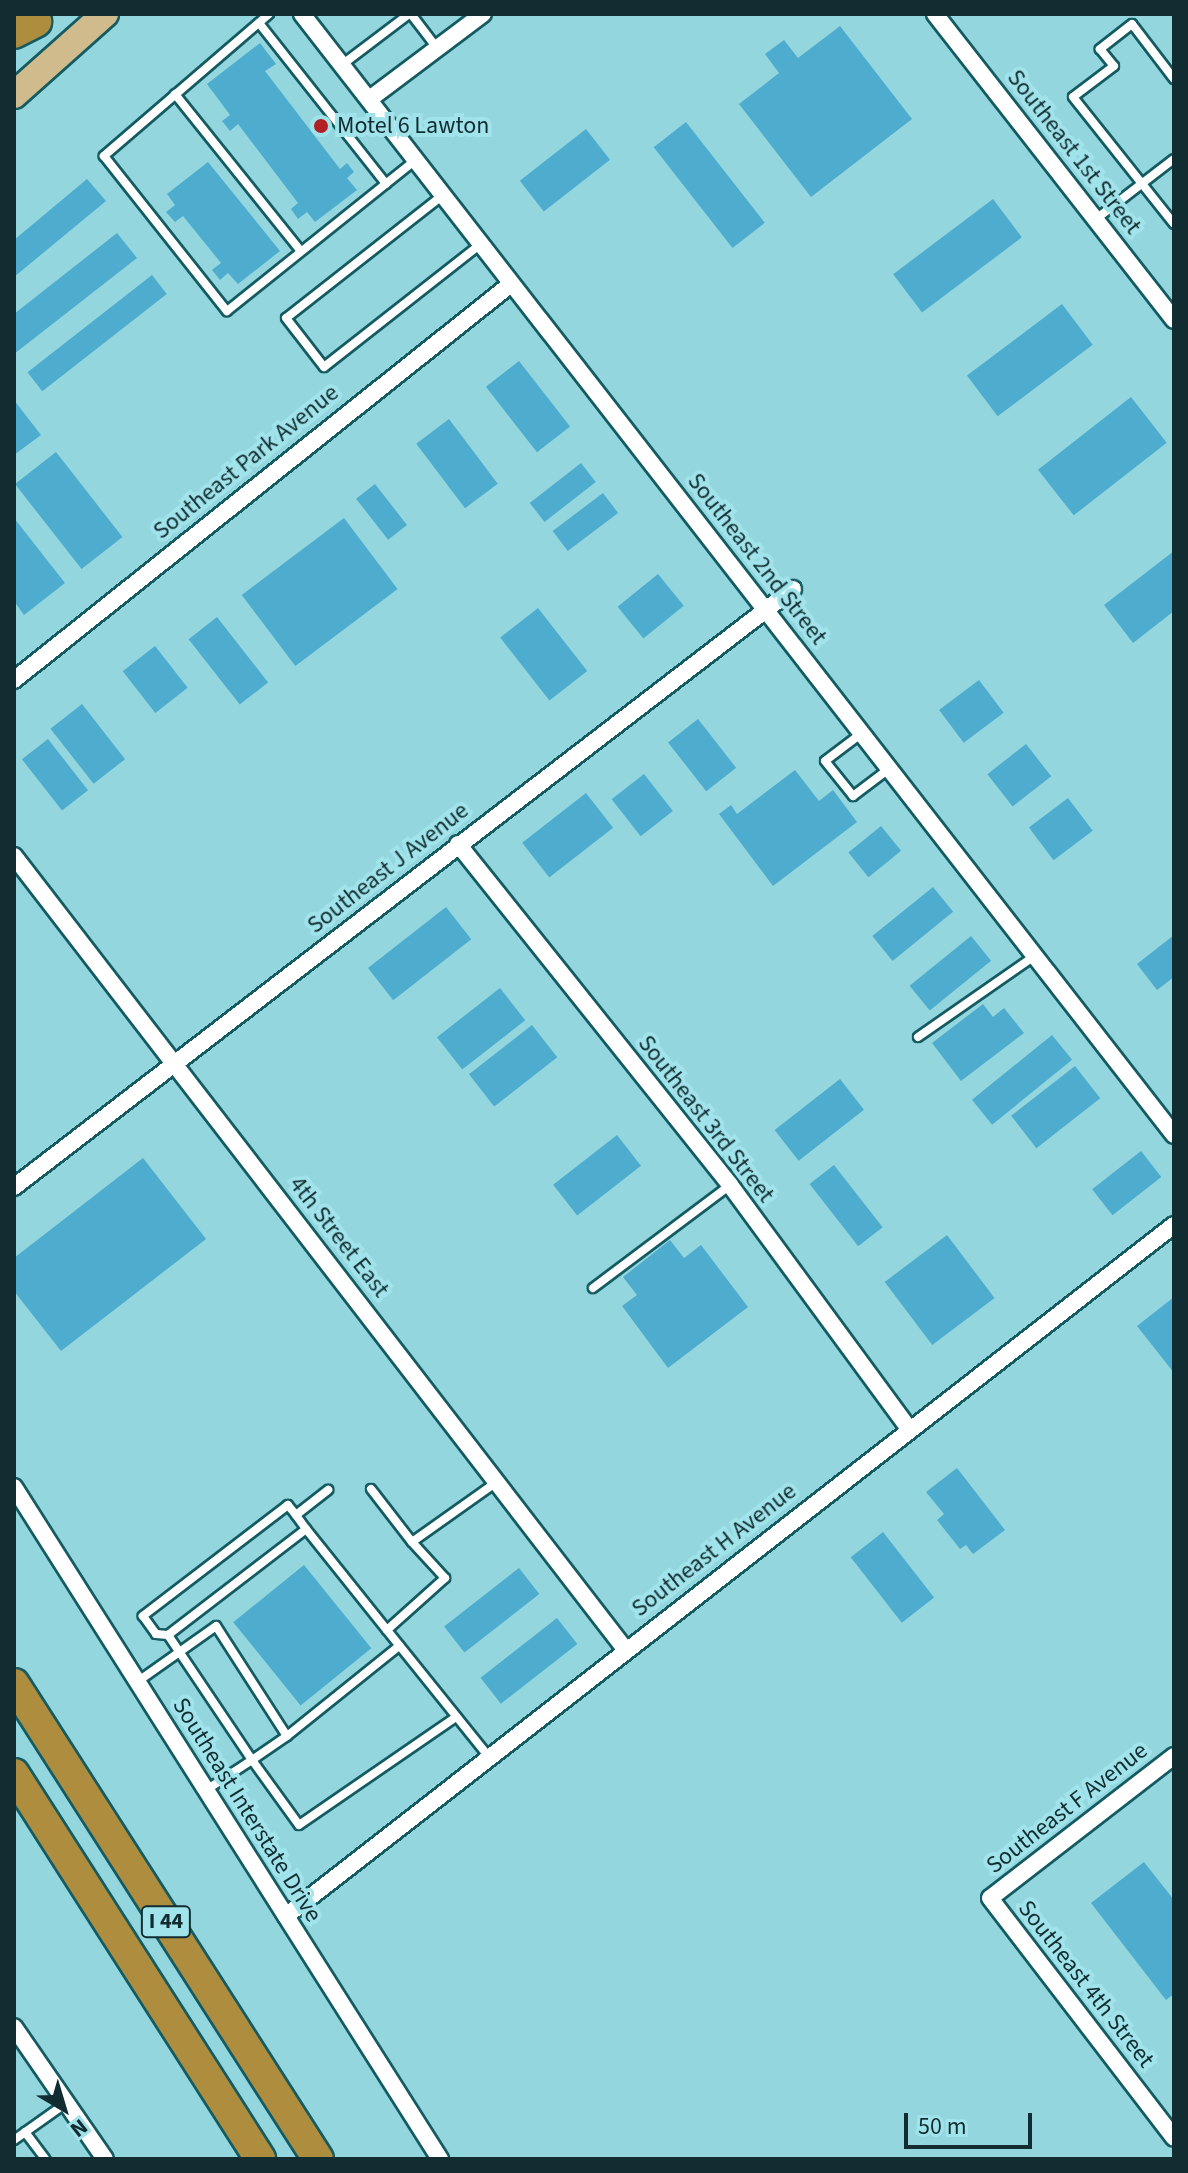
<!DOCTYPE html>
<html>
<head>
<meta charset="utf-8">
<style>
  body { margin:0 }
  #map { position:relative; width:1188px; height:2173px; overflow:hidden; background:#94d6de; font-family:"Source Sans 3",sans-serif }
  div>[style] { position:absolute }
  .building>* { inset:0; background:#4eaccf; transform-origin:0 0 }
  .roads { filter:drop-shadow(2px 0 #145b62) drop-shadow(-2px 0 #145b62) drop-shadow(0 2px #145b62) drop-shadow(0 -2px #145b62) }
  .service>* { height:8px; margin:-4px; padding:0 4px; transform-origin:4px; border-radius:4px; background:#fff }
  .minor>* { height:16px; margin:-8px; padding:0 8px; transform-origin:8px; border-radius:8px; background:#fff }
  .primary>* { height:26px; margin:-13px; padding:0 13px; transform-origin:13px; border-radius:13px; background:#cfbb8b }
  .motorway>* { height:30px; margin:-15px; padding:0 15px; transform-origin:15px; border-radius:15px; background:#af8d3e }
  .dots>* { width:22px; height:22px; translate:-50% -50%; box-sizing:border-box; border:4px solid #a1e3eb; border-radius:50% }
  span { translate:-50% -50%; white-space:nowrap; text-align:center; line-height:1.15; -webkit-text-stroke:8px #a1e3eb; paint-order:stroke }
  .shield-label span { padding:2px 6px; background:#a1e3eb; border:2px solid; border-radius:6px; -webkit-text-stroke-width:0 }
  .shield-label { font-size:22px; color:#122d31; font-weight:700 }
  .poi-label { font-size:24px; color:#122d31 }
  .left { translate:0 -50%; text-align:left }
  .street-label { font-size:24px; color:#122d31 }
  .frame { position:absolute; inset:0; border:16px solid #122d31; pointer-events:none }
  .north { position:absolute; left:24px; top:2069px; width:80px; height:80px; -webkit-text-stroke:6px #a1e3eb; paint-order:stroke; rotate:142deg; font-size:22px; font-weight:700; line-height:32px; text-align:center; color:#122d31 }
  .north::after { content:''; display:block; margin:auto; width:28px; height:36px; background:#122d31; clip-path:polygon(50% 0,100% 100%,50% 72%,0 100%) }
  .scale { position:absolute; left:904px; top:2113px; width:128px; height:36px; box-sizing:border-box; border:4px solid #122d31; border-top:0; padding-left:10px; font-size:24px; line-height:28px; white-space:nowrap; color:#122d31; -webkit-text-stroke:6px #a1e3eb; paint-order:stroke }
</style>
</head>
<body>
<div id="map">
  <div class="building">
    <i style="clip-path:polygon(840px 26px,912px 119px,811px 197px,739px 104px,779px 73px,765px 54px,784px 40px,798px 58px)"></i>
    <i style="clip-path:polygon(260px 43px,276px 64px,265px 71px,340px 169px,347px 163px,354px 172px,347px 178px,357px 190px,315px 222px,307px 212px,298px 219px,291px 209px,298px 203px,238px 124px,230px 131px,222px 121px,230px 115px,207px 84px)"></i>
    <i style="left:686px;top:122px;width:128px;height:41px;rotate:52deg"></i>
    <i style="left:586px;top:129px;width:39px;height:84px;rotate:52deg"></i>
    <i style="clip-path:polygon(208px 162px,280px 251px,238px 284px,228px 273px,220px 280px,212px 270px,221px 263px,183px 216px,175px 222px,166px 212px,175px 205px,167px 194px)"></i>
    <i style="clip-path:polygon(87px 179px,106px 201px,14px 277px,14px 240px)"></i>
    <i style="left:993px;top:199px;width:48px;height:125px;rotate:53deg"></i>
    <i style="clip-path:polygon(117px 233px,137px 258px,14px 354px,14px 314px)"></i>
    <i style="left:152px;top:275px;width:24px;height:158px;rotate:52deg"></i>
    <i style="left:1062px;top:304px;width:51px;height:119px;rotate:53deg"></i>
    <i style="left:519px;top:361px;width:83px;height:42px;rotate:52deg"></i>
    <i style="left:1131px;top:397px;width:58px;height:118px;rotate:52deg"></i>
    <i style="clip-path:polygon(14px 400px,41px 435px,14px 455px)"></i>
    <i style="left:449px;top:419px;width:81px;height:41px;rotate:53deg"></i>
    <i style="left:56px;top:452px;width:108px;height:52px;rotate:52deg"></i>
    <i style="left:581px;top:463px;width:24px;height:65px;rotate:52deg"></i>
    <i style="left:375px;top:484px;width:52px;height:24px;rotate:52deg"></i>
    <i style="left:603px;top:493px;width:25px;height:63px;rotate:53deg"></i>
    <i style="clip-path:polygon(14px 518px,65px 583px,24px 615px,14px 601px)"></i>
    <i style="left:344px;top:518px;width:89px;height:128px;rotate:53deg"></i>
    <i style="clip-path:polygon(1174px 551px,1174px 611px,1133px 643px,1104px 605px)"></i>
    <i style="left:658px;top:574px;width:41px;height:52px;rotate:51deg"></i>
    <i style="left:538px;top:608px;width:80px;height:48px;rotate:52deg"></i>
    <i style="left:217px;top:617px;width:83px;height:36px;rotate:52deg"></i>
    <i style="left:155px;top:646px;width:53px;height:41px;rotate:52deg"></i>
    <i style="left:979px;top:680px;width:41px;height:50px;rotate:53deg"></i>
    <i style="left:82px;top:704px;width:70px;height:40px;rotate:52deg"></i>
    <i style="left:698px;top:719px;width:62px;height:38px;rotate:52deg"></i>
    <i style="left:48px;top:739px;width:65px;height:33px;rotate:52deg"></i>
    <i style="left:1026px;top:744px;width:41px;height:49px;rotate:52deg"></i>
    <i style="clip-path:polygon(795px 770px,819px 801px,833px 790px,857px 822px,773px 886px,719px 814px,731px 805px,737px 814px)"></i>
    <i style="left:644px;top:774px;width:47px;height:41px;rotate:52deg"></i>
    <i style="left:586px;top:793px;width:44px;height:81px;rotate:52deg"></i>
    <i style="left:1068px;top:798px;width:41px;height:49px;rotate:53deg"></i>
    <i style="left:881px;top:826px;width:32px;height:42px;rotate:51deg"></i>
    <i style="left:933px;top:887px;width:32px;height:78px;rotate:51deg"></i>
    <i style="left:446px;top:907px;width:41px;height:99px;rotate:52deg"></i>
    <i style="clip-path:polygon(1174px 935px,1174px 977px,1157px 990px,1137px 964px)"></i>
    <i style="left:971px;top:936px;width:32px;height:79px;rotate:51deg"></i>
    <i style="left:500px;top:988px;width:41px;height:80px;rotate:52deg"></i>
    <i style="clip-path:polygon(983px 1004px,993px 1017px,1004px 1008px,1024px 1033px,961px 1081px,932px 1043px)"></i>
    <i style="left:532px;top:1025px;width:41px;height:80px;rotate:52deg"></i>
    <i style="left:1052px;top:1035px;width:32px;height:103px;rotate:51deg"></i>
    <i style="left:1075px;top:1066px;width:41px;height:81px;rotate:52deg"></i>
    <i style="left:840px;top:1079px;width:39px;height:83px;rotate:52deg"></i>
    <i style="left:617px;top:1135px;width:39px;height:81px;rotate:52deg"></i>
    <i style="left:1141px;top:1151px;width:33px;height:62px;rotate:52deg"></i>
    <i style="clip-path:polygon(143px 1158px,206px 1239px,61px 1351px,14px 1291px,14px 1258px)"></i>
    <i style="left:834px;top:1165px;width:79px;height:31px;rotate:52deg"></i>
    <i style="left:947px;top:1235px;width:79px;height:78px;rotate:53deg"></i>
    <i style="clip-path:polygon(670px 1240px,684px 1258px,701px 1245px,748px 1307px,668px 1368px,622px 1306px,637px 1295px,623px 1277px)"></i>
    <i style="clip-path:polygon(1174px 1297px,1174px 1373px,1137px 1326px)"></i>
    <i style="clip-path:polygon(957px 1468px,1005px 1530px,973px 1554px,966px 1545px,960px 1549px,937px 1520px,944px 1514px,926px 1492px)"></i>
    <i style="left:883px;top:1532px;width:83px;height:41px;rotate:52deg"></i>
    <i style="left:304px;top:1565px;width:107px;height:91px;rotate:51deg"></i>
    <i style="left:519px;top:1568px;width:33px;height:95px;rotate:52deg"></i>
    <i style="left:557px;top:1618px;width:33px;height:97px;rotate:52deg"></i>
    <i style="clip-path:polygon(1144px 1862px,1174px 1900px,1174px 1994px,1166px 2000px,1091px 1903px)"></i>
  </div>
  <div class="roads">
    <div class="service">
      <i style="left:269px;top:14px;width:218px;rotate:139.3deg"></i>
      <i style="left:104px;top:156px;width:198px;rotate:51.6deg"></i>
      <i style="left:227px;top:311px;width:243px;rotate:-38.7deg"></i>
      <i style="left:411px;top:14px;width:43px;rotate:52.6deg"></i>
      <i style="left:259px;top:23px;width:205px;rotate:51.7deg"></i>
      <i style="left:343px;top:64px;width:83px;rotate:-37.1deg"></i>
      <i style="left:1174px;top:79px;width:69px;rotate:-127.4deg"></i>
      <i style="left:1132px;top:24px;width:41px;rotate:142deg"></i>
      <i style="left:1100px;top:49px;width:22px;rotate:51deg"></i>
      <i style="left:1114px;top:66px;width:51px;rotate:142.9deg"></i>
      <i style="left:1073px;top:97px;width:162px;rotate:51.5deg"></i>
      <i style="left:175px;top:94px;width:201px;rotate:51.3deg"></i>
      <i style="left:443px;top:195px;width:199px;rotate:141.9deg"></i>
      <i style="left:286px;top:318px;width:62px;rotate:52.2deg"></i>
      <i style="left:324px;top:367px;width:199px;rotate:-38.1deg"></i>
      <i style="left:1096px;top:219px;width:98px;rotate:-37.6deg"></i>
      <i style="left:862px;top:733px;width:46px;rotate:142.9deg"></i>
      <i style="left:825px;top:761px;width:45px;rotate:51.3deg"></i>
      <i style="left:853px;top:796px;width:46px;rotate:-37.1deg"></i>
      <i style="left:918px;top:1037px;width:144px;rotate:-34.8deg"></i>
      <i style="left:593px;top:1288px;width:171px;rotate:-36.9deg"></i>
      <i style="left:371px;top:1489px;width:67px;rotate:52.3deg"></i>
      <i style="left:412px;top:1542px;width:105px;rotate:-35.3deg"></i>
      <i style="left:296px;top:1515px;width:13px;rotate:-129deg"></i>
      <i style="left:288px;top:1505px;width:183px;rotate:142.6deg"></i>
      <i style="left:143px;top:1616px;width:22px;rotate:54deg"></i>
      <i style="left:156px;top:1634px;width:12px;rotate:5deg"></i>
      <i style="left:168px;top:1635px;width:174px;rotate:-37.5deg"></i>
      <i style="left:306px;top:1529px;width:129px;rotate:51.3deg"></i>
      <i style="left:306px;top:1529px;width:17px;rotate:-126deg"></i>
      <i style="left:296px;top:1515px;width:41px;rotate:-38deg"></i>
      <i style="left:412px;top:1542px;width:49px;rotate:47.5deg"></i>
      <i style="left:445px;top:1578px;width:78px;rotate:138.1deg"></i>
      <i style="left:387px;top:1630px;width:163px;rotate:51.2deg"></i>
      <i style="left:168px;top:1635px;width:151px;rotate:56.1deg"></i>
      <i style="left:252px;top:1760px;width:55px;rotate:146.9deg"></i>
      <i style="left:137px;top:1682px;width:97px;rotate:-35.3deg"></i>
      <i style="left:216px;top:1626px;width:131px;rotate:57.2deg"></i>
      <i style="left:287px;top:1736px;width:42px;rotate:145.6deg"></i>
      <i style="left:252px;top:1760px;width:80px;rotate:54.1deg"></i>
      <i style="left:299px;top:1825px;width:191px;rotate:-34.5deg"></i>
      <i style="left:287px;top:1736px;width:144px;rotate:-38.8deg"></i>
      <i style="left:25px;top:2132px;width:34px;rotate:53deg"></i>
      <i style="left:14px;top:2140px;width:64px;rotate:-35.4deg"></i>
    </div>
    <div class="minor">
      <i style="left:302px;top:14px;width:1420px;rotate:52.12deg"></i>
      <i style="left:935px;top:14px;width:388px;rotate:52deg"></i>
      <i style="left:371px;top:98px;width:140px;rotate:-36.9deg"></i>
      <i style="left:14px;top:680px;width:635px;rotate:-38.55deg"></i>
      <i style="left:458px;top:844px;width:436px;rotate:51.4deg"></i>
      <i style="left:730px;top:1185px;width:303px;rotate:53.7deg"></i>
      <i style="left:14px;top:856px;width:1001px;rotate:52.39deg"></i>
      <i style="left:14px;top:1187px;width:982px;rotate:-37.51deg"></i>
      <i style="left:14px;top:1487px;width:796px;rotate:57.63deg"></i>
      <i style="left:1174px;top:1756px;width:232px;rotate:142.3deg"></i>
      <i style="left:990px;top:1898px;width:302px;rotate:52.5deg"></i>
      <i style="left:286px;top:1916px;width:1125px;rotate:-37.89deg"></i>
      <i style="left:14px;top:2027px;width:160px;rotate:55.4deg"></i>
    </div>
    <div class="primary">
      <i style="left:14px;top:95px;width:122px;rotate:-41.7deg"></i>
    </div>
    <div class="motorway">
      <i style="left:14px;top:33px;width:25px;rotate:-27deg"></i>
      <i style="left:14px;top:1684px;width:564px;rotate:57.38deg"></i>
      <i style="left:14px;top:1774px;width:457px;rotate:57.4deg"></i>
    </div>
  </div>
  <div class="dots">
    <i style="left:321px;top:126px;background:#b12024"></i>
  </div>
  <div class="shield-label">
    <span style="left:166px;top:1922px">I 44</span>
  </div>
  <div class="poi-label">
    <span class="left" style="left:337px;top:126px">Motel 6 Lawton</span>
  </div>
  <div class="street-label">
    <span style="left:1074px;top:152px;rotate:52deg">Southeast 1st Street</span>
    <span style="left:246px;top:462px;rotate:-39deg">Southeast Park Avenue</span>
    <span style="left:757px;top:559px;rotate:52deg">Southeast 2nd Street</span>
    <span style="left:388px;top:868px;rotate:-38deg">Southeast J Avenue</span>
    <span style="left:706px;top:1119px;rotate:52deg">Southeast 3rd Street</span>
    <span style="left:339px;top:1237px;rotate:52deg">4th Street East</span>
    <span style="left:714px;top:1550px;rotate:-38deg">Southeast H Avenue</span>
    <span style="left:1067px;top:1808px;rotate:-38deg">Southeast F Avenue</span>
    <span style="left:247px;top:1810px;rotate:58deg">Southeast Interstate Drive</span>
    <span style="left:1086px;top:1984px;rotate:52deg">Southeast 4th Street</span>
  </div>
  <div class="frame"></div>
  <div class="north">N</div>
  <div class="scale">50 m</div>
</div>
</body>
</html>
